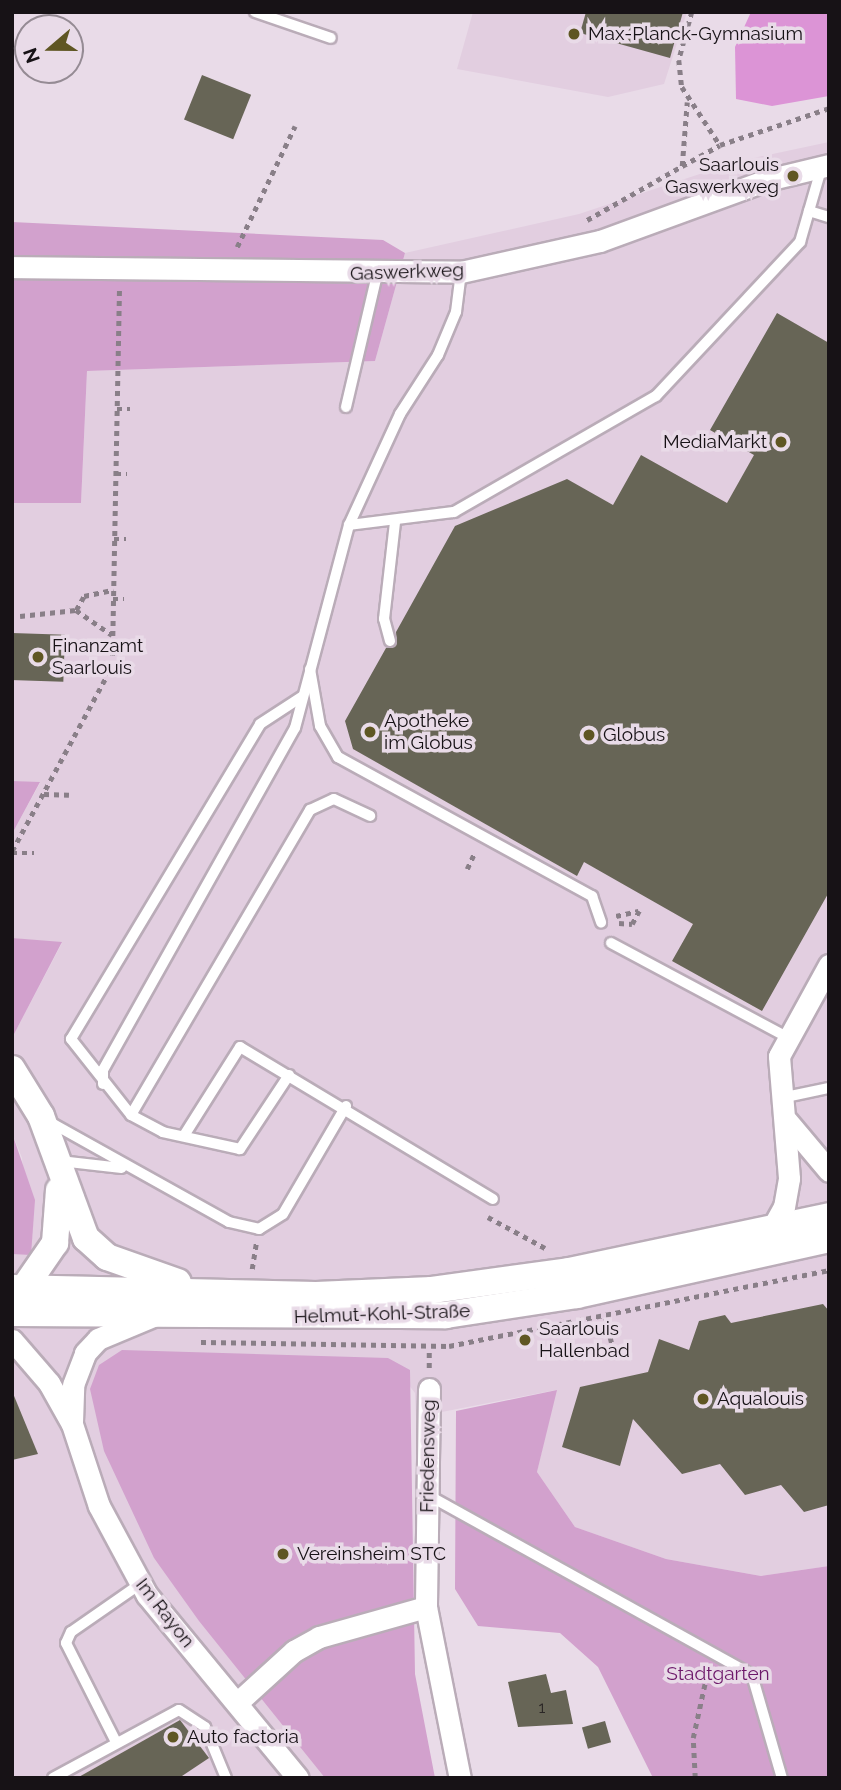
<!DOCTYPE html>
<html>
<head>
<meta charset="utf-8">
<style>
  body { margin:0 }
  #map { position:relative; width:841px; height:1790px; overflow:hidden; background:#e9dbe8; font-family:Raleway,sans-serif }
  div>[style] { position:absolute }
  .built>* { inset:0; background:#e2cee0 }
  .green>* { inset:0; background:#d2a1cd }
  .water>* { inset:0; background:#dc94d6 }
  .building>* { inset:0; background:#676556; transform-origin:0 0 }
  .path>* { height:4.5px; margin-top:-2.25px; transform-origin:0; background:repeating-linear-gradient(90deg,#897f88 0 5px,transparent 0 10px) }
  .roads { filter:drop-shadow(2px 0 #baacb8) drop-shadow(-2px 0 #baacb8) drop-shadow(0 2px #baacb8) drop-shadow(0 -2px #baacb8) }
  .service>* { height:10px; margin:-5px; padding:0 5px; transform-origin:5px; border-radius:5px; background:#fff }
  .minor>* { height:21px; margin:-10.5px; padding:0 10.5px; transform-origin:10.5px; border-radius:10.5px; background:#fff }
  .tertiary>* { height:26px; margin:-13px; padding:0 13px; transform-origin:13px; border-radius:13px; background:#fff }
  .dots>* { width:19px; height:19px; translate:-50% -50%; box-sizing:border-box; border:4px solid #e9dbe8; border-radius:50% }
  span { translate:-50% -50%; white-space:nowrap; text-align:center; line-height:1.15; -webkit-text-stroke:7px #e9dbe8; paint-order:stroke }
  .number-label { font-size:16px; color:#2b2726 }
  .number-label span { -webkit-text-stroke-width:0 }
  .poi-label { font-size:19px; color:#171216 }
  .left { translate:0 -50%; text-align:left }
  .right { translate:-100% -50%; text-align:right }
  .street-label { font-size:19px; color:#171216 }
  .park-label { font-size:19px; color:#6d186a }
  .frame { position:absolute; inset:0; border:14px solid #171216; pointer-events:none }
  .north { position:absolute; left:14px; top:14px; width:70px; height:70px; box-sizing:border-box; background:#e9dbe8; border:2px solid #958b94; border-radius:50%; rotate:250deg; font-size:19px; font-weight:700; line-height:28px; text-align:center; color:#171216 }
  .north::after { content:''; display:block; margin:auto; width:24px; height:32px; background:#5f5623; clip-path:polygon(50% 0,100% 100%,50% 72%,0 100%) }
</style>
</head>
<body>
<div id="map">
  <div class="built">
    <i style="clip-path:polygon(473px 12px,687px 12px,664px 84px,608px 97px,457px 69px)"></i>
    <i style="clip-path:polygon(829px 142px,829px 1566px,761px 1576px,666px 1559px,575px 1527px,537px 1472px,556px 1390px,416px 1417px,415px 1393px,388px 1358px,270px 1358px,154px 1558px,325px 1778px,12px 1778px,12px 1254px,31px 1254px,22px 1158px,12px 1133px,12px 1038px,62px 943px,12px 938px,12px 834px,40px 783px,12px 781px,12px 503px,81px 503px,87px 371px,375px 361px,405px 253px,579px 214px,739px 161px)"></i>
  </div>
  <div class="green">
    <i style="clip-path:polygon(12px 222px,383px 240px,405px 253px,375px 361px,87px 371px,81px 503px,12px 503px)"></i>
    <i style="clip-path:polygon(12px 781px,40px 782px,12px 834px)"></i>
    <i style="clip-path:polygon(12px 938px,62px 942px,12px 1038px)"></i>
    <i style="clip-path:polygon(12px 1133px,35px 1200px,31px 1255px,12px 1254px)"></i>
    <i style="clip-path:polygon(122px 1350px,388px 1358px,410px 1370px,415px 1674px,435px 1778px,325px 1778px,199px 1621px,154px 1558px,104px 1451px,90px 1389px,99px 1365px)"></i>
    <i style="clip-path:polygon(557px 1390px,537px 1472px,575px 1527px,666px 1559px,761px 1576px,829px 1566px,829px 1778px,653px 1778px,598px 1667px,560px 1633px,478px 1626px,455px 1589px,456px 1411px)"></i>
  </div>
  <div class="water">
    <i style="clip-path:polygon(751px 12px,829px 12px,829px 96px,772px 106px,736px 99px,735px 47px)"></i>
  </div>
  <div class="building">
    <i style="clip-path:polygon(586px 12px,683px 12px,670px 58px,580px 33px)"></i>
    <i style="left:202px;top:75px;width:53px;height:48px;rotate:22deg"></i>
    <i style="clip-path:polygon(777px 313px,829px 343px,829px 892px,762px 1011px,672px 961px,693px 924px,584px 862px,577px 876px,353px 749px,345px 721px,386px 648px,397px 644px,396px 632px,455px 526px,567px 479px,613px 505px,641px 455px,727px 503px,754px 455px,710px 430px)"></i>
    <i style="left:12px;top:633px;width:53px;height:47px;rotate:2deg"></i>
    <i style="clip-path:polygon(823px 1304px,829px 1311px,829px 1505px,804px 1512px,781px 1485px,745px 1495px,720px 1464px,682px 1474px,633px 1419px,620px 1466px,562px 1447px,580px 1387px,648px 1372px,659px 1339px,689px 1350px,699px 1321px,725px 1315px,731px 1323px)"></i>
    <i style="clip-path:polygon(12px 1391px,38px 1454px,12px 1460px)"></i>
    <i style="clip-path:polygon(546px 1674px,551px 1693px,566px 1690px,573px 1724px,518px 1727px,508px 1682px)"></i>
    <i style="clip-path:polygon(180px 1720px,209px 1758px,179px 1778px,77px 1778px)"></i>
    <i style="left:605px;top:1721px;width:22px;height:24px;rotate:74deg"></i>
  </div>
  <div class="path">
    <i style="left:692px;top:12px;width:50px;rotate:105.2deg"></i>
    <i style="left:679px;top:60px;width:27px;rotate:84deg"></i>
    <i style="left:682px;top:87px;width:69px;rotate:56.8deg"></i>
    <i style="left:720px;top:145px;width:115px;rotate:-18.7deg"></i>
    <i style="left:682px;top:166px;width:43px;rotate:-28.9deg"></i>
    <i style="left:587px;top:220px;width:109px;rotate:-29.6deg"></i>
    <i style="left:682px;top:166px;width:64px;rotate:-85.5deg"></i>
    <i style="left:237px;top:247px;width:134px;rotate:-64.4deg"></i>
    <i style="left:117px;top:409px;width:13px"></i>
    <i style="left:116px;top:474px;width:11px"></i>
    <i style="left:114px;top:539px;width:12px"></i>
    <i style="left:113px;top:599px;width:11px"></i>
    <i style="left:76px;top:610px;width:44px;rotate:34.8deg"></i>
    <i style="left:20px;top:616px;width:56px;rotate:-6.1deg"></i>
    <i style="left:76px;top:610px;width:16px;rotate:-60deg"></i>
    <i style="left:84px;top:596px;width:30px;rotate:-12deg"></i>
    <i style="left:112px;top:666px;width:11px"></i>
    <i style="left:44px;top:794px;width:25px;rotate:2deg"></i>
    <i style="left:12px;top:851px;width:210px;rotate:-61.6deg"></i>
    <i style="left:112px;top:666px;width:377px;rotate:-88.9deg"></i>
    <i style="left:12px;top:853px;width:22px"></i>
    <i style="left:467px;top:869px;width:19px;rotate:-65deg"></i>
    <i style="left:616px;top:916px;width:23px;rotate:-13deg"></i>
    <i style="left:619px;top:923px;width:13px;rotate:4deg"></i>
    <i style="left:632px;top:924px;width:15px;rotate:-62deg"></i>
    <i style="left:488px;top:1217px;width:65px;rotate:28.5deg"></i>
    <i style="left:252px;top:1269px;width:26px;rotate:-81deg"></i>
    <i style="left:606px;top:1318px;width:36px;rotate:77deg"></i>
    <i style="left:201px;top:1342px;width:248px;rotate:0.9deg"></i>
    <i style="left:449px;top:1346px;width:388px;rotate:-11.3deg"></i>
    <i style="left:429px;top:1368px;width:20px;rotate:-90deg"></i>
    <i style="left:695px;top:1778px;width:40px;rotate:-92.9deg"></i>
    <i style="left:693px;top:1738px;width:71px;rotate:-77.7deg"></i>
  </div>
  <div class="roads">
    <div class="service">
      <i style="left:255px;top:12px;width:80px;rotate:18.9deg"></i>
      <i style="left:809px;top:211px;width:21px;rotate:17deg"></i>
      <i style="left:346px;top:407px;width:136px;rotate:-76.8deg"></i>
      <i style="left:349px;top:525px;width:106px;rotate:-7.1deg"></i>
      <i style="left:454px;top:512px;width:233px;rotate:-29.9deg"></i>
      <i style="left:656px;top:396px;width:211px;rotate:-46.9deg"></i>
      <i style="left:800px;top:242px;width:79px;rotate:-73.9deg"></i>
      <i style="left:390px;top:641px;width:23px;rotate:-105deg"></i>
      <i style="left:384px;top:619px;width:98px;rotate:-83.5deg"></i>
      <i style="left:310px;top:669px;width:58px;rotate:80deg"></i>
      <i style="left:320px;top:726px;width:36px;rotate:60deg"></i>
      <i style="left:338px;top:757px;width:290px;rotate:28.7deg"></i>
      <i style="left:592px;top:896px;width:28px;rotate:71deg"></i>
      <i style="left:611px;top:943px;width:200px;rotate:28.1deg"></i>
      <i style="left:289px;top:1075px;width:89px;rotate:123.5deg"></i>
      <i style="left:240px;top:1149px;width:79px;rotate:-167.6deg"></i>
      <i style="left:163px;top:1132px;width:36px;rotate:-152deg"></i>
      <i style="left:131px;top:1115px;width:97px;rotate:-128.3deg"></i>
      <i style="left:71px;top:1039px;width:367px;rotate:-59deg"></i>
      <i style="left:260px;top:724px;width:51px;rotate:-33.1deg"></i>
      <i style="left:103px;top:1084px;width:14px;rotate:-90deg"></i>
      <i style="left:103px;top:1070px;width:392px;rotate:-60.7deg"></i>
      <i style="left:295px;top:728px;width:210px;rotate:-75.1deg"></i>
      <i style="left:349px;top:525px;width:122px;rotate:-65.3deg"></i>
      <i style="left:400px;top:414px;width:70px;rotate:-57.2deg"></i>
      <i style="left:438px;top:355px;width:47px;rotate:-67.3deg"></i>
      <i style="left:456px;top:312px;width:40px;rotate:-82.9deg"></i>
      <i style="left:781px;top:1098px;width:49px;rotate:-11.8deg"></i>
      <i style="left:131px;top:1115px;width:354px;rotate:-59.6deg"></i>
      <i style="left:310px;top:810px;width:26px;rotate:-25deg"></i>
      <i style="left:334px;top:799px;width:40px;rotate:25deg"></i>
      <i style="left:48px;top:1121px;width:207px;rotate:29.2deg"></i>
      <i style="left:229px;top:1222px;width:31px;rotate:13deg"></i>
      <i style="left:259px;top:1229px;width:28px;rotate:-32deg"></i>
      <i style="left:283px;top:1214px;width:125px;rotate:-59.7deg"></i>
      <i style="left:185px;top:1134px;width:103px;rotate:-57.7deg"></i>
      <i style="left:240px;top:1047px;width:295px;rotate:31deg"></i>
      <i style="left:60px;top:1161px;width:62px;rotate:6.4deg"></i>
      <i style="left:426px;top:1494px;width:373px;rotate:29deg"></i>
      <i style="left:752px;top:1675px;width:107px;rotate:73.8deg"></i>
      <i style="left:116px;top:1742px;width:111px;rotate:-116.8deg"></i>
      <i style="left:66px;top:1643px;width:12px;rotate:-66deg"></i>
      <i style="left:71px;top:1632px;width:84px;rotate:-34.8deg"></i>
      <i style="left:53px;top:1778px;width:143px;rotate:-28.4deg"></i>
      <i style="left:179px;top:1710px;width:31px;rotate:33deg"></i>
      <i style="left:205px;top:1727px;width:55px;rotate:67.6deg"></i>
    </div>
    <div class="minor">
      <i style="left:12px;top:267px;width:449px;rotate:0.6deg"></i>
      <i style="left:461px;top:272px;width:142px;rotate:-12.6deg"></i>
      <i style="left:600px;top:241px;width:178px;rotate:-20.1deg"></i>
      <i style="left:767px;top:180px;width:64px;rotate:-13.6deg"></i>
      <i style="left:787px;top:1121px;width:65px;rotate:50deg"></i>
      <i style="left:771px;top:1230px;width:26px;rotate:-61deg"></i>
      <i style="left:784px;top:1207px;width:29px;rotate:-80deg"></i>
      <i style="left:789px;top:1178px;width:122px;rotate:-94.7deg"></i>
      <i style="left:779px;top:1056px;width:104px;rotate:-61.2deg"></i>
      <i style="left:12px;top:1340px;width:57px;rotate:49.3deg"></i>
      <i style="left:49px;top:1383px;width:47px;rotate:60.7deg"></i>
      <i style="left:72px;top:1424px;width:86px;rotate:71.8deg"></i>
      <i style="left:99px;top:1506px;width:101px;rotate:61.7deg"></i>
      <i style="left:147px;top:1595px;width:237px;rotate:50.5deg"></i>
      <i style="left:429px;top:1389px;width:218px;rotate:90.8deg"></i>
      <i style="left:426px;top:1607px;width:174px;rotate:78.8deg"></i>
      <i style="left:72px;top:1422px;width:37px;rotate:-88deg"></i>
      <i style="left:73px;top:1385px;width:34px;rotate:-69deg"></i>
      <i style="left:85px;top:1353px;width:19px;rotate:-47deg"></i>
      <i style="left:98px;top:1339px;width:60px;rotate:-22.7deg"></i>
      <i style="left:238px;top:1702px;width:76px;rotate:-42.3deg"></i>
      <i style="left:294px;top:1651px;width:29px;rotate:-29deg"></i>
      <i style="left:319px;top:1637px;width:111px;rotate:-15.7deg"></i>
    </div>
    <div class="tertiary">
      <i style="left:12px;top:1069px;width:55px;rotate:58.3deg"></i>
      <i style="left:41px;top:1116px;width:130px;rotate:69.8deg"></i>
      <i style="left:86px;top:1238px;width:28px;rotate:42deg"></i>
      <i style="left:107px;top:1257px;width:75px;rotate:19.4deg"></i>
      <i style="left:12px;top:1288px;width:304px;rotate:1.3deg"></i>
      <i style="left:316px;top:1295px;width:116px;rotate:-2.5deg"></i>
      <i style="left:432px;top:1290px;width:138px;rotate:-7.9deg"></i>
      <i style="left:569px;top:1271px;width:266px;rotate:-11.9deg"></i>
      <i style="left:24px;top:1288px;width:55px;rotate:-55.4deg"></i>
      <i style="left:55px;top:1243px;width:53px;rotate:-85.7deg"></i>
      <i style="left:12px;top:1313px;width:434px;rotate:0.3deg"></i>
      <i style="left:446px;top:1315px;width:133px;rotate:-8.7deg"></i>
      <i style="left:577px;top:1295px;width:258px;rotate:-12.5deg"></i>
    </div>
  </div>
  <div class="dots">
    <i style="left:574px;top:34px;background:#5f5623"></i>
    <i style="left:793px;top:176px;background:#5f5623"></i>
    <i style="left:781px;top:442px;background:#5f5623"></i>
    <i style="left:38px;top:657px;background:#5f5623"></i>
    <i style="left:370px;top:732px;background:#5f5623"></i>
    <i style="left:589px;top:735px;background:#5f5623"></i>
    <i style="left:525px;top:1340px;background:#5f5623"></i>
    <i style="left:703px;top:1399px;background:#5f5623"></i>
    <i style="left:283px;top:1554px;background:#5f5623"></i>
    <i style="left:173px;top:1737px;background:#5f5623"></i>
  </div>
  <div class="number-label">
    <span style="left:542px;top:1708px">1</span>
  </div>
  <div class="poi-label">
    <span class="left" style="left:588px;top:34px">Max-Planck-Gymnasium</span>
    <span class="right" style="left:779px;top:176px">Saarlouis<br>Gaswerkweg</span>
    <span class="right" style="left:767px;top:442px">MediaMarkt</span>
    <span class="left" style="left:52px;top:657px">Finanzamt<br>Saarlouis</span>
    <span class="left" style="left:384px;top:732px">Apotheke<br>im Globus</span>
    <span class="left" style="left:603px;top:735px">Globus</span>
    <span class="left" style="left:539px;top:1340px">Saarlouis<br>Hallenbad</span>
    <span class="left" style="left:717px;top:1399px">Aqualouis</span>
    <span class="left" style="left:297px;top:1554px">Vereinsheim STC</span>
    <span class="left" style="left:187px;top:1737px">Auto factoria</span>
  </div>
  <div class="street-label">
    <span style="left:407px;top:272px;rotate:-2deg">Gaswerkweg</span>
    <span style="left:382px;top:1314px;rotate:-2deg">Helmut-Kohl-Straße</span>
    <span style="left:428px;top:1456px;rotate:-89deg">Friedensweg</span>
    <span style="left:165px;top:1613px;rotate:52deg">Im Rayon</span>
  </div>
  <div class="park-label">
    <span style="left:718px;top:1674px">Stadtgarten</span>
  </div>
  <div class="frame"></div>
  <div class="north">N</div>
</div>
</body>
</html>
